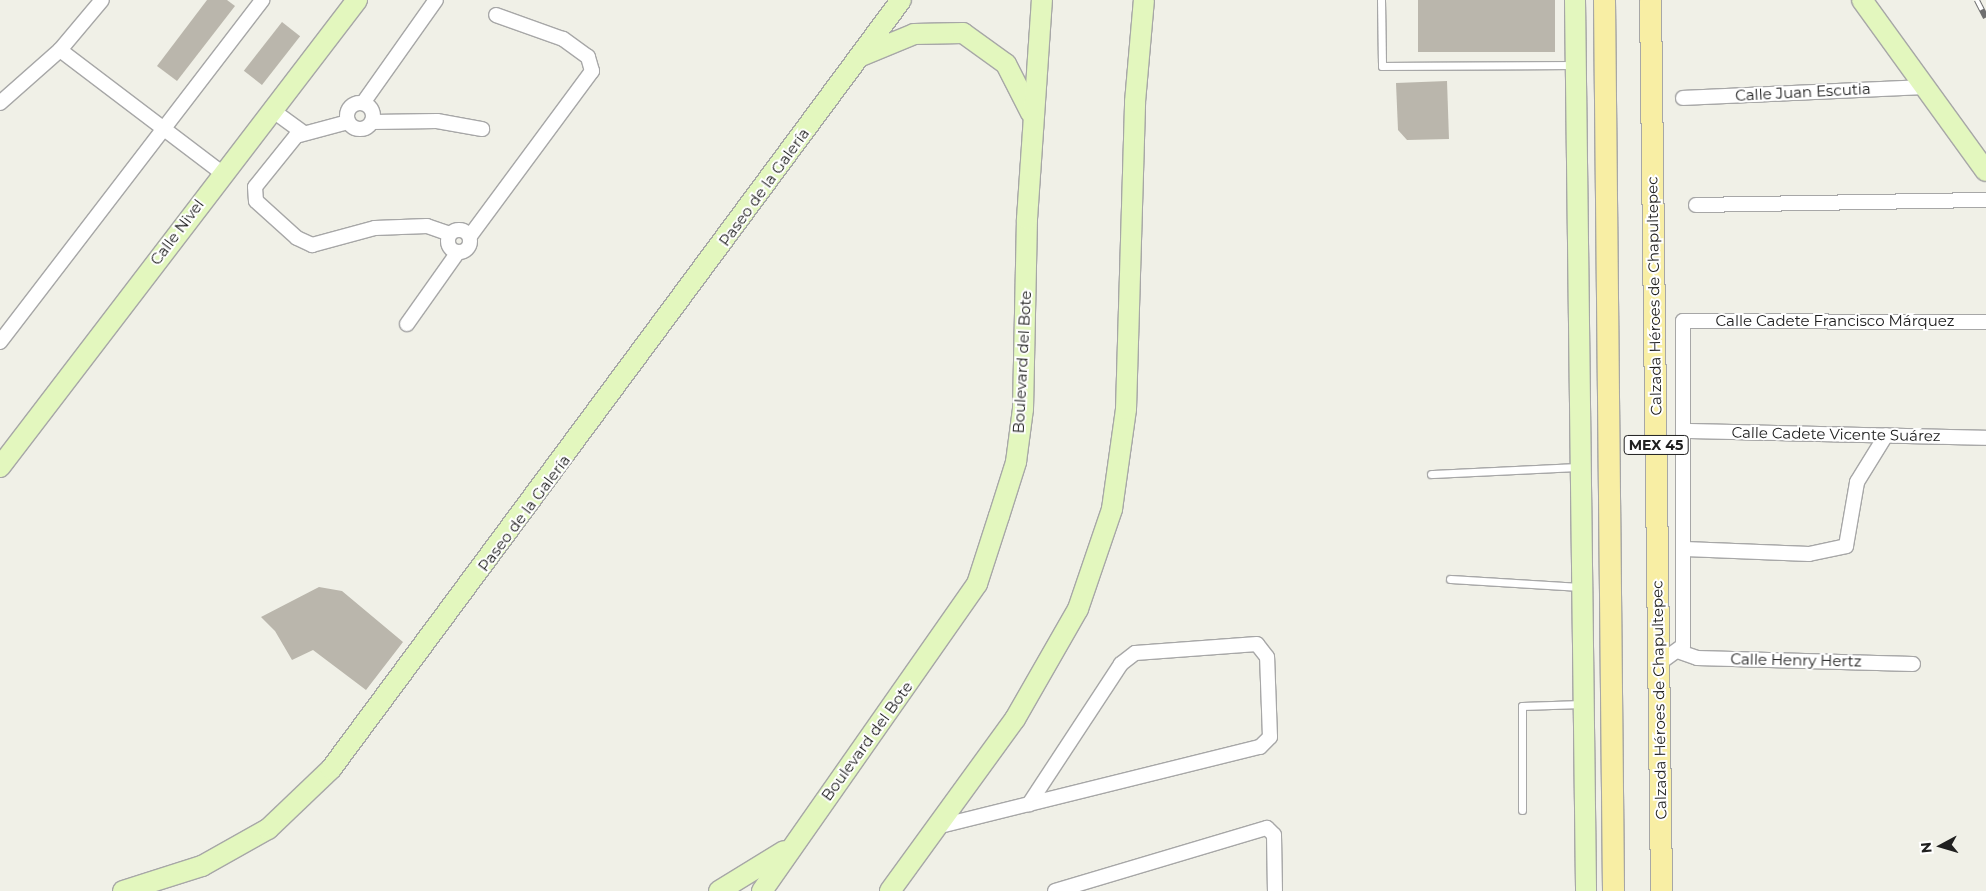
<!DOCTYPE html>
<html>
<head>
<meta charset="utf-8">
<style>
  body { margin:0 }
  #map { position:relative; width:1986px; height:891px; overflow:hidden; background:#f0f0e7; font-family:Montserrat,sans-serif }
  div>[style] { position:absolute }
  .building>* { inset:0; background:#bab6ac; transform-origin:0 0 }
  .roads { filter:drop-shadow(1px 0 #a7a7a7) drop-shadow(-1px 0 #a7a7a7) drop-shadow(0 1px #a7a7a7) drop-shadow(0 -1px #a7a7a7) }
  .lane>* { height:7px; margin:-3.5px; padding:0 3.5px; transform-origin:3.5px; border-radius:3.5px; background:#fff }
  .street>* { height:14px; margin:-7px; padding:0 7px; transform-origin:7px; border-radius:7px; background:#fff }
  .street>.ring { margin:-7px; padding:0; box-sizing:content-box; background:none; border:14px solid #fff; border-radius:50% }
  .secondary>* { height:20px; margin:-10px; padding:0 10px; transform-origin:10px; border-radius:10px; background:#e3f7be }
  .primary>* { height:21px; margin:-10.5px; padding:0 10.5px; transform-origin:10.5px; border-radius:10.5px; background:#f8eea4 }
  .rail>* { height:5.5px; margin-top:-2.75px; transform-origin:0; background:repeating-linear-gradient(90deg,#fff 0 11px,#6e6e6e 0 22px); box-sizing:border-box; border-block:1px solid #6e6e6e }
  span { translate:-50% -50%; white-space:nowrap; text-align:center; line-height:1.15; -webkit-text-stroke:4px #fff; paint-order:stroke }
  .shield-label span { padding:1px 4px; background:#fff; border:1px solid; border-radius:4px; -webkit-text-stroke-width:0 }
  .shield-label { font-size:14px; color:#202020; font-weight:700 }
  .street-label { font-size:15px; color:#202020 }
  .north { position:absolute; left:1916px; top:821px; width:50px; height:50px; -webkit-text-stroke:4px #fff; paint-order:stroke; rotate:264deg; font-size:14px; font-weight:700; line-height:20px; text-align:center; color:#202020 }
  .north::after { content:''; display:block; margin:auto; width:18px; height:22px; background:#202020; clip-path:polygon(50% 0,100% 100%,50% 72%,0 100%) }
</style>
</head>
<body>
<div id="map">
  <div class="building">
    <i style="clip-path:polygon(207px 0,227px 0,235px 6px,177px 81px,157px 66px)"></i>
    <i style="left:1418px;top:0;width:137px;height:52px"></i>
    <i style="left:282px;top:22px;width:23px;height:62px;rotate:38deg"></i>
    <i style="clip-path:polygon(1447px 81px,1449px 139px,1407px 140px,1398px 130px,1396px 83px)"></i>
    <i style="clip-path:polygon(319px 587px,342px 591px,403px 642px,366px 690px,313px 650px,292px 660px,275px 631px,261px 617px)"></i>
  </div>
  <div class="roads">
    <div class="lane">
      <i style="left:1381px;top:0;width:66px;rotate:89.1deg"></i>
      <i style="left:1382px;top:66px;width:191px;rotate:-0.3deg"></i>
      <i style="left:1431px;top:474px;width:148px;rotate:-2.7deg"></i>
      <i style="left:1450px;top:579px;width:131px;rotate:3.5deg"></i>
      <i style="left:1522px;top:810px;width:104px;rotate:-90deg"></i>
      <i style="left:1522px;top:706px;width:60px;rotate:-1.9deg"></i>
    </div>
    <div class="street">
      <i style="left:60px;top:50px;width:203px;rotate:37.2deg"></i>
      <i style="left:1683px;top:98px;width:241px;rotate:-2.6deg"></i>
      <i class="ring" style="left:347px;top:103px;width:12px;height:12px"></i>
      <i style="left:0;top:103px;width:80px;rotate:-41.5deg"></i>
      <i style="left:60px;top:50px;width:65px;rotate:-50deg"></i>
      <i style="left:363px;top:103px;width:126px;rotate:-54.7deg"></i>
      <i style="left:272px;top:110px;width:37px;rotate:36deg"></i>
      <i style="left:348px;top:122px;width:54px;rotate:164.9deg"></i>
      <i style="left:296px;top:136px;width:65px;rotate:128.8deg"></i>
      <i style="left:255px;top:187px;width:14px;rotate:86deg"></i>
      <i style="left:256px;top:201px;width:55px;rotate:42.1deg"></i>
      <i style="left:297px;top:238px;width:17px;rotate:25deg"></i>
      <i style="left:312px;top:245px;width:65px;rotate:-15.1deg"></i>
      <i style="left:375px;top:228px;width:52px;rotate:-2.2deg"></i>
      <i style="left:427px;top:226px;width:24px;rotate:19deg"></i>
      <i style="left:372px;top:122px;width:65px;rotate:-0.9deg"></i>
      <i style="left:437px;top:121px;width:46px;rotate:10.1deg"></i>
      <i style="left:1696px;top:205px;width:290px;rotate:-1deg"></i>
      <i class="ring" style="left:448px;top:230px;width:8px;height:8px"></i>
      <i style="left:470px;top:236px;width:205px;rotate:-53.5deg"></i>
      <i style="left:592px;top:71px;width:15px;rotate:-106deg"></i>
      <i style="left:588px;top:57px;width:31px;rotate:-144deg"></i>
      <i style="left:563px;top:39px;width:71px;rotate:-160.3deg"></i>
      <i style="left:407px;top:324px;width:88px;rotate:-54.7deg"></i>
      <i style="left:0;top:342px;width:431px;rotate:-52.5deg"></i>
      <i style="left:1686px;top:431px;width:300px;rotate:1.3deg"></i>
      <i style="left:1685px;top:549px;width:124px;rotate:2.3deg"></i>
      <i style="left:1809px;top:554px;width:38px;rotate:-12deg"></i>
      <i style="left:1846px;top:546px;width:65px;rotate:-80.2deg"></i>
      <i style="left:1857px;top:482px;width:55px;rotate:-58.3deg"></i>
      <i style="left:1680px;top:652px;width:18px;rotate:19deg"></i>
      <i style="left:1697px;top:658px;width:216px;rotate:1.6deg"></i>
      <i style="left:1658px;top:664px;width:31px;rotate:-36deg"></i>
      <i style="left:1683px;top:646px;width:325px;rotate:-90deg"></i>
      <i style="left:1683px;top:321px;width:303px;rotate:0.2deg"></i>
      <i style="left:936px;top:827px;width:96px;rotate:-13.9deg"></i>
      <i style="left:1029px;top:804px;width:238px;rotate:-13.9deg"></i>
      <i style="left:1260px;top:747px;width:14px;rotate:-45deg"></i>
      <i style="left:1270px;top:737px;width:80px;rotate:-92.1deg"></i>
      <i style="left:1267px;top:657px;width:16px;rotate:-128deg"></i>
      <i style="left:1257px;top:644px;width:122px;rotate:175.8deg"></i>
      <i style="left:1135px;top:653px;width:18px;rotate:142deg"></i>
      <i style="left:1121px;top:664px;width:168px;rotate:123.3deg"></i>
      <i style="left:1055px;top:891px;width:221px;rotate:-16.6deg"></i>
      <i style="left:1267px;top:828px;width:10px;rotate:45deg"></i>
      <i style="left:1274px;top:835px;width:56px;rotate:89deg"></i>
    </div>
    <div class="secondary">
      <i style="left:1575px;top:0;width:891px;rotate:89.29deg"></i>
      <i style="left:1862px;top:0;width:211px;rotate:54.1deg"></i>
      <i style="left:861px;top:56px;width:57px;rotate:-22.5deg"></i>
      <i style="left:914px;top:34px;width:49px;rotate:-1.2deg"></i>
      <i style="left:963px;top:33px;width:53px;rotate:35.8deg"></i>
      <i style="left:1006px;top:64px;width:55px;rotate:63deg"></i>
      <i style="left:0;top:467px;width:588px;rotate:-52.6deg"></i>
      <i style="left:123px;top:891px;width:83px;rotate:-17.6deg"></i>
      <i style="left:202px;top:866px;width:76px;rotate:-29.3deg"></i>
      <i style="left:268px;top:829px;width:87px;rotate:-43.6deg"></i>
      <i style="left:331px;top:769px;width:957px;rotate:-53.45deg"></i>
      <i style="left:719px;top:891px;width:76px;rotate:-31.6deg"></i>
      <i style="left:762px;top:891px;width:375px;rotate:-55deg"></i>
      <i style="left:977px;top:584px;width:71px;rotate:-72.1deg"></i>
      <i style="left:999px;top:516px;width:57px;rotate:-72.5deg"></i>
      <i style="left:1016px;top:462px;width:53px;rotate:-82.5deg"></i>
      <i style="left:1023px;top:409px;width:190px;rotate:-88.8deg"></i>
      <i style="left:1027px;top:219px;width:220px;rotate:-86.1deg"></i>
      <i style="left:890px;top:891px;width:213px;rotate:-54deg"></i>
      <i style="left:1015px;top:719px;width:127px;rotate:-60.2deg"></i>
      <i style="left:1078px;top:609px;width:106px;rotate:-71.2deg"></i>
      <i style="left:1112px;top:509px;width:101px;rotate:-82deg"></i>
      <i style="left:1126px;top:409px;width:307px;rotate:-88.3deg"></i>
      <i style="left:1135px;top:102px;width:102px;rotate:-85deg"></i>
    </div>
    <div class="primary">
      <i style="left:1604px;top:0;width:891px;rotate:89.42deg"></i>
      <i style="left:1650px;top:0;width:891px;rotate:89.29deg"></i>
    </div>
  </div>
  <div class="rail">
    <i style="left:1977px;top:0;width:20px;rotate:63deg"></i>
  </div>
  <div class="shield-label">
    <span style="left:1656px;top:445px">MEX 45</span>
  </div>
  <div class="street-label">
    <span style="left:1803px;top:92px;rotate:-3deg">Calle Juan Escutia</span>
    <span style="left:764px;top:187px;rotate:-54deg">Paseo de la Galería</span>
    <span style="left:177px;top:232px;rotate:-53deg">Calle Nivel</span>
    <span style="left:1654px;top:296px;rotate:-91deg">Calzada Héroes de Chapultepec</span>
    <span style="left:1835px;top:321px">Calle Cadete Francisco Márquez</span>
    <span style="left:1022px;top:362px;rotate:-87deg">Boulevard del Bote</span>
    <span style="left:1836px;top:434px;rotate:1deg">Calle Cadete Vicente Suárez</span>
    <span style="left:524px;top:513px;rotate:-53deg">Paseo de la Galería</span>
    <span style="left:1796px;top:660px;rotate:1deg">Calle Henry Hertz</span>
    <span style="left:1659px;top:700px;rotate:-91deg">Calzada Héroes de Chapultepec</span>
    <span style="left:867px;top:741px;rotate:-54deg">Boulevard del Bote</span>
  </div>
  <div class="north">N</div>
</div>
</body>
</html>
